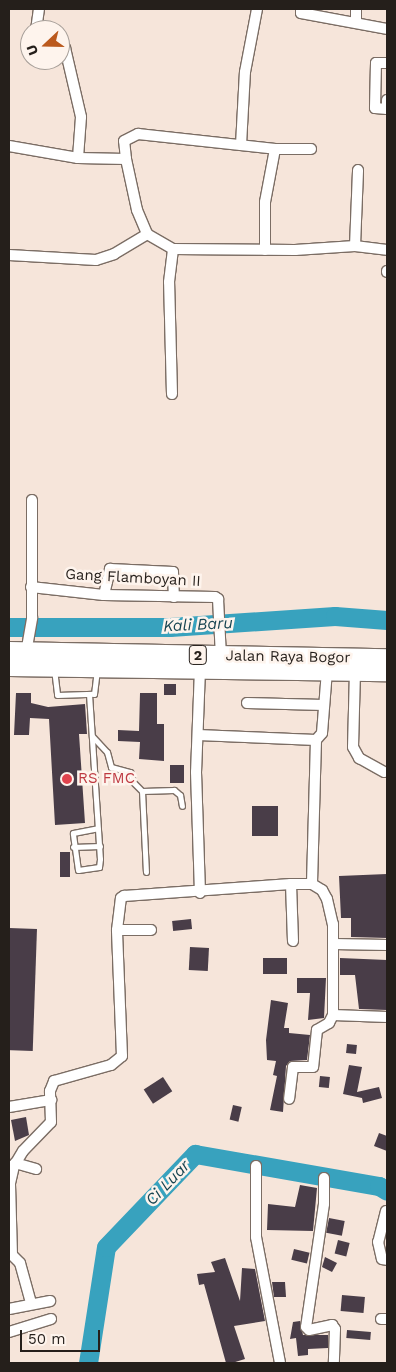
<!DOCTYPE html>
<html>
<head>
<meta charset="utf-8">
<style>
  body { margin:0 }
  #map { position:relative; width:396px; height:1372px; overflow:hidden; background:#f6e5da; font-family:"Work Sans",sans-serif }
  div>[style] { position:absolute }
  .river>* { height:19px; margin:-9.5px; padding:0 9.5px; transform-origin:9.5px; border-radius:9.5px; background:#38a2be }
  .building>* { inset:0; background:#493d48; transform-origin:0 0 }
  .roads { filter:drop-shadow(1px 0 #7b6d64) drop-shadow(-1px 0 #7b6d64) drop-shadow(0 1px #7b6d64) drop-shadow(0 -1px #7b6d64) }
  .lane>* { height:5px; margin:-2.5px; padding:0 2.5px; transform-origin:2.5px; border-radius:2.5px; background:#fff }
  .street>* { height:10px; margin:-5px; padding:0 5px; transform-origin:5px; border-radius:5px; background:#fff }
  .highway>* { height:18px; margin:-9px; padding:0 9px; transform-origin:9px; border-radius:9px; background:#fff }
  .dots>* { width:14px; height:14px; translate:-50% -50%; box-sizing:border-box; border:2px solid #fef4ed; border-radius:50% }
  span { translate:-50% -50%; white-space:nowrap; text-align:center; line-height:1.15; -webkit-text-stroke:5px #fef4ed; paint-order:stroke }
  .shield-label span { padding:1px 4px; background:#fef4ed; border:1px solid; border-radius:4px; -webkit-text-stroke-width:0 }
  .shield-label { font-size:14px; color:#251f1b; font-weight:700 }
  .street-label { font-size:15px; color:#251f1b }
  .health-label { font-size:15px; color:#be3a42 }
  .left { translate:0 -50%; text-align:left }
  .water-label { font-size:16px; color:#174451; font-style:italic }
  .frame { position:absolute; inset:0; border:10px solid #251f1b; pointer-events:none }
  .north { position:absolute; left:20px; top:20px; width:50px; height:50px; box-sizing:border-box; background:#fef4ed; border:1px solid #a79f99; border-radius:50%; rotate:249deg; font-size:14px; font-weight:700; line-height:20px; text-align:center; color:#251f1b }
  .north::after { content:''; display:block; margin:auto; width:18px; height:22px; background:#bb591d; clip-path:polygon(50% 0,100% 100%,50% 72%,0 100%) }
  .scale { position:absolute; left:20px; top:1330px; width:80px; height:22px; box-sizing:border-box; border:2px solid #251f1b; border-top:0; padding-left:6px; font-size:15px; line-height:18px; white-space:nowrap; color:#251f1b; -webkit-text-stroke:4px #fef4ed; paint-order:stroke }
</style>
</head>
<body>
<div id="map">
  <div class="river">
    <i style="left:9px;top:627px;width:161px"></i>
    <i style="left:170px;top:627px;width:165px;rotate:-3.8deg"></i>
    <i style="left:335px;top:616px;width:52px;rotate:4.4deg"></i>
    <i style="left:88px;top:1363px;width:117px;rotate:-81.2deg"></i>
    <i style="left:106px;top:1247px;width:129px;rotate:-46.3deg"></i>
    <i style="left:195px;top:1154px;width:187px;rotate:9.9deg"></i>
    <i style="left:379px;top:1186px;width:9px;rotate:32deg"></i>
  </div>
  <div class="building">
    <i style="left:164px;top:684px;width:12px;height:11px"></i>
    <i style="clip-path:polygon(16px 693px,31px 693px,31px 703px,48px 707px,85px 704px,87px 734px,79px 734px,85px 823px,55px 825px,49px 719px,30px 718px,29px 735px,14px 735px)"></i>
    <i style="clip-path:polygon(140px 693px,157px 693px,157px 724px,164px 724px,164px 761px,139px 759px,140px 742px,118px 741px,118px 730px,139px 731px)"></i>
    <i style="left:170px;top:765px;width:14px;height:18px"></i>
    <i style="left:252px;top:806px;width:26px;height:30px"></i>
    <i style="left:60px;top:852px;width:10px;height:25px"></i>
    <i style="clip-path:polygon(387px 874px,387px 938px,351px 937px,351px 918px,341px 918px,339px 876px)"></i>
    <i style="left:191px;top:919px;width:10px;height:19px;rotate:84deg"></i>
    <i style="left:9px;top:928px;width:28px;height:122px;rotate:2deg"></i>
    <i style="left:190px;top:947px;width:19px;height:23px;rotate:3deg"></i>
    <i style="left:263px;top:958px;width:24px;height:16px"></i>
    <i style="clip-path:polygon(340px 958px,387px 960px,387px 1010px,359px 1009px,355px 975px,340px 975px)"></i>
    <i style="clip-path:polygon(297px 978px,326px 978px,324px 1018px,308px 1020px,310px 993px,297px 993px)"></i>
    <i style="clip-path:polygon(271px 1000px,288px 1003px,284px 1028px,289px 1028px,289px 1033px,310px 1035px,307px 1060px,290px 1061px,286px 1066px,283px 1112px,270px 1110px,277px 1076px,273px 1075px,276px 1061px,267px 1060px,266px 1040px)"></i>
    <i style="left:347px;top:1044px;width:10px;height:9px;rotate:6deg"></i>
    <i style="clip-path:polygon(349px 1065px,362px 1067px,357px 1092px,379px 1087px,382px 1098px,363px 1103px,362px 1098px,343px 1094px)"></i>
    <i style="left:320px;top:1076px;width:10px;height:11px;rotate:6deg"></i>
    <i style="left:163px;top:1077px;width:17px;height:23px;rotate:57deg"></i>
    <i style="left:233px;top:1105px;width:9px;height:15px;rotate:13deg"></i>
    <i style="clip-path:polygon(26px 1117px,29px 1135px,15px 1141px,11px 1120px)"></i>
    <i style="clip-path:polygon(379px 1133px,387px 1136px,387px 1151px,374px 1146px)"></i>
    <i style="clip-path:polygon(300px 1185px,317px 1188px,313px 1231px,267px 1230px,268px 1204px,295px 1207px)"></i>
    <i style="left:329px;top:1218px;width:16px;height:15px;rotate:11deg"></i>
    <i style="left:338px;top:1240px;width:12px;height:14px;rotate:14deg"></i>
    <i style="left:294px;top:1249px;width:16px;height:11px;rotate:14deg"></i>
    <i style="clip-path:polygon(325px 1257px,337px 1263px,332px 1272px,322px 1267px)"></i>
    <i style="clip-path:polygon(225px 1258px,240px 1301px,242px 1268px,255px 1269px,265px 1321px,234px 1326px,245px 1359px,232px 1363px,226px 1363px,204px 1284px,199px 1285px,197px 1274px,215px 1272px,211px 1262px)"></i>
    <i style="clip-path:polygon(272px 1282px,285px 1282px,286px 1297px,274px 1297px)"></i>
    <i style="left:342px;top:1295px;width:23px;height:16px;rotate:5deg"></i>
    <i style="clip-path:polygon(300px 1321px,303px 1335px,328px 1335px,328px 1348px,308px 1349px,308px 1355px,298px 1356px,296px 1338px,290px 1339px,293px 1322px)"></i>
    <i style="left:347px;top:1330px;width:24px;height:8px;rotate:5deg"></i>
  </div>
  <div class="roads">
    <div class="lane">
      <i style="left:54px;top:669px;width:26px;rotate:83deg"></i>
      <i style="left:57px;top:695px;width:37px;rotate:-2deg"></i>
      <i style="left:94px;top:694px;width:23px;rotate:-83deg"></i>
      <i style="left:89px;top:694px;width:165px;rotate:86.2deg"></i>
      <i style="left:100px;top:859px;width:8px;rotate:97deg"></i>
      <i style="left:99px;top:867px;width:21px;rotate:172deg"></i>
      <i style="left:78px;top:870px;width:37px;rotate:-98deg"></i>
      <i style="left:73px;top:833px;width:25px;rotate:-11deg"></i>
      <i style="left:92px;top:736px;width:22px;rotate:47deg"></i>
      <i style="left:107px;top:752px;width:16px;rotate:75deg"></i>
      <i style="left:111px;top:767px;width:20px;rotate:15deg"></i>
      <i style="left:130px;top:772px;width:10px;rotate:73deg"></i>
      <i style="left:133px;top:782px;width:13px;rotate:45deg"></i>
      <i style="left:142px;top:791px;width:81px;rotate:87.2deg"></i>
      <i style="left:142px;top:791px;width:32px;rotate:-2deg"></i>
      <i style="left:174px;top:790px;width:8px;rotate:40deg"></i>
      <i style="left:180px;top:795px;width:11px;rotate:80deg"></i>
      <i style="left:73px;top:847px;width:27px;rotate:-2deg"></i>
    </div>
    <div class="street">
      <i style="left:301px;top:9px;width:4px;rotate:90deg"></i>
      <i style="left:301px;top:13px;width:87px;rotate:10.5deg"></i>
      <i style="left:356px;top:9px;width:14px;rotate:90deg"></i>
      <i style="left:36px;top:30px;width:21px;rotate:-82deg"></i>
      <i style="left:60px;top:41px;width:9px;rotate:54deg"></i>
      <i style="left:65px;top:48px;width:71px;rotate:76.9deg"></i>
      <i style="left:81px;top:117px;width:41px;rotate:94.2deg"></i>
      <i style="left:387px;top:63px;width:11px;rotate:180deg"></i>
      <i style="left:376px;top:63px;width:45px;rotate:91.3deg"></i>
      <i style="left:375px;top:108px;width:12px;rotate:5deg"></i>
      <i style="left:387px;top:109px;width:9px;rotate:-90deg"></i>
      <i style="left:241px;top:145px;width:73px;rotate:-86.9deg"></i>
      <i style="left:245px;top:72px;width:64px;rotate:-79.2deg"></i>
      <i style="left:9px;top:146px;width:70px;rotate:9.9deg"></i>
      <i style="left:78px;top:158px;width:48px;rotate:1.2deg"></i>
      <i style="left:126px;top:159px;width:52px;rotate:77.8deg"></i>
      <i style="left:137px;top:210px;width:26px;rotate:67deg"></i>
      <i style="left:147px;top:234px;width:30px;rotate:30deg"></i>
      <i style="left:173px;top:249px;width:122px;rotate:0.5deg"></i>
      <i style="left:295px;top:250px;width:60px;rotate:-3.8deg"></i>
      <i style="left:355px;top:246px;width:32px;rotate:7deg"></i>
      <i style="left:126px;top:159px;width:18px;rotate:-96deg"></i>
      <i style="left:124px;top:141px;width:16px;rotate:-27deg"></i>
      <i style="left:138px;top:134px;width:138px;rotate:6.2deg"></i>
      <i style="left:275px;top:149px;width:36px"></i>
      <i style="left:355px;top:246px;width:76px;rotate:-87.7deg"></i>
      <i style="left:265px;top:250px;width:48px;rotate:-90deg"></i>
      <i style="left:265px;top:202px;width:54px;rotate:-79.3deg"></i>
      <i style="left:9px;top:255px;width:87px;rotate:3.3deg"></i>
      <i style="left:96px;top:260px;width:19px;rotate:-18deg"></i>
      <i style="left:114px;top:254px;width:39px;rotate:-31deg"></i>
      <i style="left:387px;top:271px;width:1px;rotate:90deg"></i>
      <i style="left:172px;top:394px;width:112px;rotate:-91.5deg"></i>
      <i style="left:169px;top:282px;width:33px;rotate:-83deg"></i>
      <i style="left:31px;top:587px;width:73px;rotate:6.3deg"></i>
      <i style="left:104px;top:595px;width:111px;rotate:1deg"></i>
      <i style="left:215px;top:597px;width:4px;rotate:34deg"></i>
      <i style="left:218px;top:599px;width:57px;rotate:87deg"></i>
      <i style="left:104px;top:595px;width:27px;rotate:-77deg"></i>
      <i style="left:110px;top:569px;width:63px;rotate:2.7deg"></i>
      <i style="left:173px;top:572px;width:25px;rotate:88deg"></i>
      <i style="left:26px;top:653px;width:36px;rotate:-80deg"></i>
      <i style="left:32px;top:618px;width:118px;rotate:-90deg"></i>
      <i style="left:200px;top:669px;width:103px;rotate:92.2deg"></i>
      <i style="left:196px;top:772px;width:121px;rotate:88.1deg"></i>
      <i style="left:355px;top:671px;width:76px;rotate:91.5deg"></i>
      <i style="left:353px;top:747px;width:13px;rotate:61deg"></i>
      <i style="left:359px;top:758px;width:29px;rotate:29deg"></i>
      <i style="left:247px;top:703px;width:77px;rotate:1.5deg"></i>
      <i style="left:198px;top:735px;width:118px;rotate:2.4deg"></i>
      <i style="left:316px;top:740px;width:144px;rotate:91.6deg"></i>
      <i style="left:316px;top:740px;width:9px;rotate:-49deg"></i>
      <i style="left:322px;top:733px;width:62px;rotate:-85.4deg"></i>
      <i style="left:291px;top:884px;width:57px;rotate:88deg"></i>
      <i style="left:117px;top:930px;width:34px"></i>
      <i style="left:334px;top:944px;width:53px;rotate:1.1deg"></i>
      <i style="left:333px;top:1015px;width:54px;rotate:2.1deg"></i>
      <i style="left:9px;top:1107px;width:43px;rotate:-9.5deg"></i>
      <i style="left:15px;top:1163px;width:22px;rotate:16deg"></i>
      <i style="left:9px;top:1166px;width:5px"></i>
      <i style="left:14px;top:1166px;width:17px;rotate:-59deg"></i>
      <i style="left:23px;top:1151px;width:40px;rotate:-46deg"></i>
      <i style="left:51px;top:1122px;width:31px;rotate:-92deg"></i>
      <i style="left:50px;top:1091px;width:11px;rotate:-68deg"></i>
      <i style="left:54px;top:1081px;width:59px;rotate:-15.7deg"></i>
      <i style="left:111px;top:1065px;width:14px;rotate:-39deg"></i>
      <i style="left:122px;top:1056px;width:126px;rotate:-92.3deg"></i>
      <i style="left:117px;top:930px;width:32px;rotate:-83deg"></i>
      <i style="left:121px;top:898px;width:4px;rotate:-34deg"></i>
      <i style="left:124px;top:896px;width:167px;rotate:-4.1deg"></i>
      <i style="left:291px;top:884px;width:21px"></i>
      <i style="left:312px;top:884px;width:12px;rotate:31deg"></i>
      <i style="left:322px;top:890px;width:10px;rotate:61deg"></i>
      <i style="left:327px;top:899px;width:26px;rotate:77deg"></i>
      <i style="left:333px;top:924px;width:91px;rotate:90deg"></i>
      <i style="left:333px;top:1015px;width:9px;rotate:117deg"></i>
      <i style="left:329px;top:1023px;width:14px;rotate:150deg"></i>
      <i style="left:317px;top:1030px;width:37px;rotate:96deg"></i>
      <i style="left:313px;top:1067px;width:20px;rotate:180deg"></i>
      <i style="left:293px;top:1067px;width:32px;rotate:97deg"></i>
      <i style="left:14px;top:1166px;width:18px;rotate:103deg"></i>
      <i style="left:10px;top:1184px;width:71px;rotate:88.4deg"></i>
      <i style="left:12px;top:1255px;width:11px;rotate:45deg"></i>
      <i style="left:20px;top:1263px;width:41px;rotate:74.6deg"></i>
      <i style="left:256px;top:1166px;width:71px;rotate:90deg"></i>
      <i style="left:256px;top:1237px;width:128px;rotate:79.2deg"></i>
      <i style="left:324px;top:1178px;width:26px;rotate:90deg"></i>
      <i style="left:324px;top:1204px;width:124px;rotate:98.3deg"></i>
      <i style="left:306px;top:1327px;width:4px;rotate:45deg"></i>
      <i style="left:309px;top:1330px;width:24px;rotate:-12deg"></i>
      <i style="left:332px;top:1325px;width:5px;rotate:53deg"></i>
      <i style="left:335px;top:1329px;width:34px;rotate:92deg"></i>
      <i style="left:386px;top:1211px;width:32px;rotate:104deg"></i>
      <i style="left:378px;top:1242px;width:17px;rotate:77deg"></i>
      <i style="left:382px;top:1259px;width:5px;rotate:11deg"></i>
      <i style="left:9px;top:1309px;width:42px;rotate:-11deg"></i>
      <i style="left:381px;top:1319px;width:6px"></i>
      <i style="left:9px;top:1332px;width:44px;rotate:-17.2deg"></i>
    </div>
    <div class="highway">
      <i style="left:9px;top:651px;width:378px;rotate:1.1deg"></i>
      <i style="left:9px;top:667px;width:378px;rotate:0.8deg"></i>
    </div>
  </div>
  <div class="dots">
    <i style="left:67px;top:779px;background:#e0444e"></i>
  </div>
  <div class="shield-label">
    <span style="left:198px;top:655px">2</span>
  </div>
  <div class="street-label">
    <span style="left:133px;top:578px;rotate:3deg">Gang Flamboyan II</span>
    <span style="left:288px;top:657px;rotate:1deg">Jalan Raya Bogor</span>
  </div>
  <div class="health-label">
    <span class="left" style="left:78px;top:779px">RS FMC</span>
  </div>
  <div class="water-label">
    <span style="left:198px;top:625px;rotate:-3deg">Kali Baru</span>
    <span style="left:168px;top:1183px;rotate:-46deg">Ci Luar</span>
  </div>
  <div class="frame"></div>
  <div class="north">U</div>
  <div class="scale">50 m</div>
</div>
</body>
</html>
